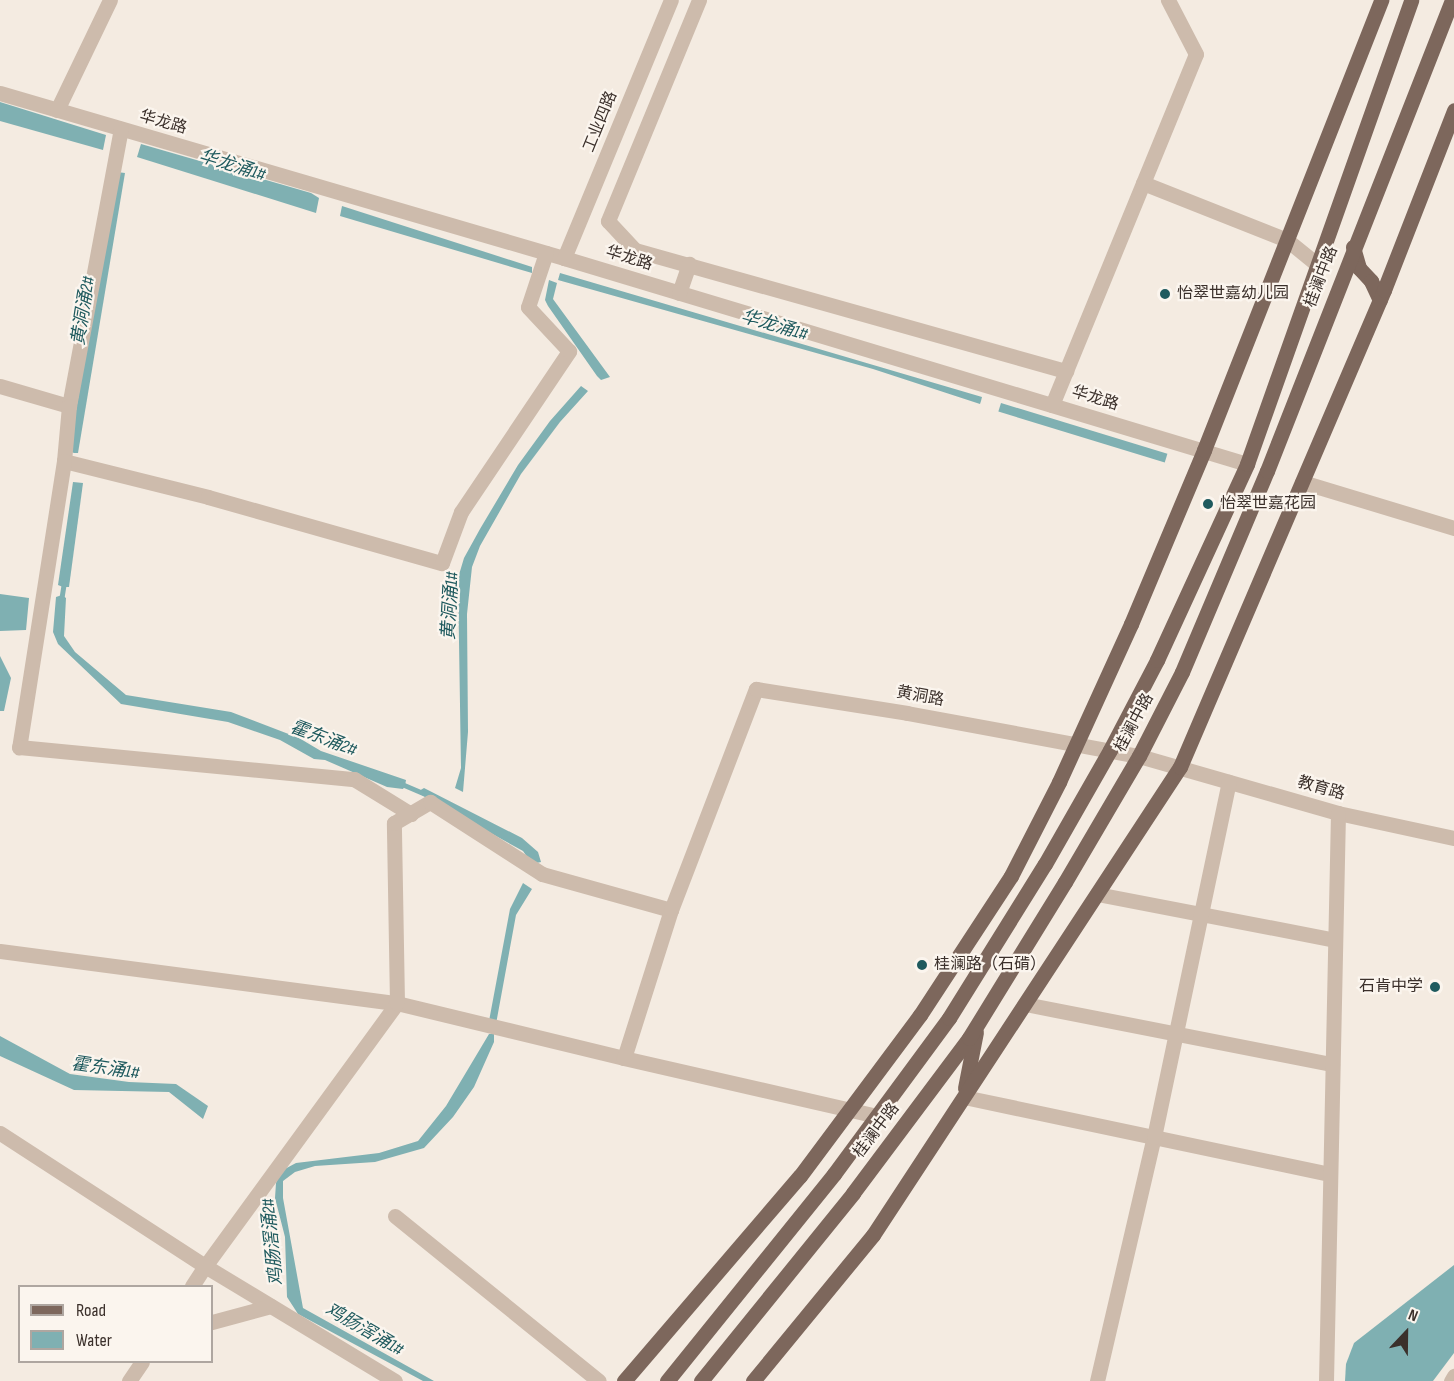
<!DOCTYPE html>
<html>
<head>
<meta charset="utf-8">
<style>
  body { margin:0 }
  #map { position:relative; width:1454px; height:1381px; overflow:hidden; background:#f4ebe1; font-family:"Sofia Sans Condensed","Noto Sans SC",sans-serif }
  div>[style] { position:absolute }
  .water>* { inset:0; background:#7fb0b2; transform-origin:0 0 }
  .stream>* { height:4.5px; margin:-2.25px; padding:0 2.25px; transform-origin:2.25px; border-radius:2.25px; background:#7fb0b2 }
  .minor>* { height:15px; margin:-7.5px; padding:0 7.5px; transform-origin:7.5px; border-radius:7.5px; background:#cdbbac }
  .major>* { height:15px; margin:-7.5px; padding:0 7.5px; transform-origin:7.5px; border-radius:7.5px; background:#7d675c }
  .dots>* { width:16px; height:16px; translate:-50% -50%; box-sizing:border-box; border:3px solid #fbf5ee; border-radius:50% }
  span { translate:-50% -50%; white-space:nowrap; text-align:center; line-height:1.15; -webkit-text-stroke:4.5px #fbf5ee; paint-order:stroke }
  .street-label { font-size:16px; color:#3b302b }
  .poi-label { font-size:16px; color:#3b302b }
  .left { translate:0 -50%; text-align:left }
  .right { translate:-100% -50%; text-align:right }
  .water-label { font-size:18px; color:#1f5a5e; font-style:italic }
  .legend { position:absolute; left:18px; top:1285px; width:195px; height:78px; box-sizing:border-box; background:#fbf5ee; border:2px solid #aea6a0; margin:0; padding:8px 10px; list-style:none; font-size:18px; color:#3b302b }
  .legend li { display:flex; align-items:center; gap:12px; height:30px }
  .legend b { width:30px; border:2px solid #aea6a0 }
  .north { position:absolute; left:1376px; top:1303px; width:60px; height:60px; -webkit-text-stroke:4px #fbf5ee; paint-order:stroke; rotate:22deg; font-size:16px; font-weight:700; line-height:24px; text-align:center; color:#3b302b }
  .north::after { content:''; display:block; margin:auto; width:21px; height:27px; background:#3b302b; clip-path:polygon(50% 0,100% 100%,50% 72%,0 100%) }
</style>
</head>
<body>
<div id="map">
  <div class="water">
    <i style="clip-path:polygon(0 102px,106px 135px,103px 150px,0 121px)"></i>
    <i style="clip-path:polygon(141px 144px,311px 193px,319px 198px,316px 213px,137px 157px)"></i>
    <i style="clip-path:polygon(117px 172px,125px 173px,78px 453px,74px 453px,69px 451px)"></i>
    <i style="clip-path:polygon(342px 206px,532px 267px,532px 273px,340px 216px)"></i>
    <i style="clip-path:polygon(560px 273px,982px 397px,981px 401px,980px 404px,873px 369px,558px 280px)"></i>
    <i style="clip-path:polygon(549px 280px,557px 283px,553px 299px,610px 377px,601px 380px,597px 376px,548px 306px,545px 300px)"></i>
    <i style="clip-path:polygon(581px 386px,588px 391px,560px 422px,521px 474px,480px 546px,472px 567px,467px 614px,468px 732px,463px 792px,455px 788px,461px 768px,458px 578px,464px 558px,480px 529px,518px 465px,550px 421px)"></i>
    <i style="left:1001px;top:403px;width:174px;height:9px;rotate:17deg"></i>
    <i style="clip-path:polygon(73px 482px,83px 483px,69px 587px,63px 587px,58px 585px)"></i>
    <i style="clip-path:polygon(0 594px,29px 598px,26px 630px,0 631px)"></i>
    <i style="clip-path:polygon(62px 595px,66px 598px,64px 636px,75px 652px,126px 695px,231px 712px,299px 738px,321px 751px,406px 780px,405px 786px,403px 789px,387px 787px,325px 760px,314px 759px,280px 740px,228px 722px,121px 704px,58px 644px,53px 632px,56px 597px)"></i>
    <i style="clip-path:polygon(0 656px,11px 678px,4px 711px,0 711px)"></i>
    <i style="clip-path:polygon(424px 788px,522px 838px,538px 852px,541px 862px,532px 864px,523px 851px,420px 794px,419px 791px)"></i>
    <i style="clip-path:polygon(523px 883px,532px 889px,516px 915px,496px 1024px,489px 1021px,510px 909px)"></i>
    <i style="clip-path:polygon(489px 1034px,494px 1034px,494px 1042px,474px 1087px,453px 1117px,424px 1148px,375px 1162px,315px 1166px,295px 1172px,283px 1181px,283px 1198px,303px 1308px,434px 1381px,423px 1381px,298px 1314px,287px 1297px,285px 1237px,275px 1198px,276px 1183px,281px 1171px,296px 1163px,379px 1153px,418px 1141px,446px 1106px)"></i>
    <i style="clip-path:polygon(0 1036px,70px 1074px,129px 1082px,176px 1084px,208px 1106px,203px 1119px,169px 1092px,74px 1090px,0 1056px)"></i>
    <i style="clip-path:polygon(1454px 1265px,1454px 1353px,1433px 1381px,1345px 1381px,1346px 1364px,1354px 1343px)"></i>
  </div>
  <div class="stream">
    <i style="left:61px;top:601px;width:18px;rotate:-81deg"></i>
    <i style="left:402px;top:784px;width:25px;rotate:23deg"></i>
  </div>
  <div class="minor">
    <i style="left:699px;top:0;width:239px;rotate:112.4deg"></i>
    <i style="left:608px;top:221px;width:40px;rotate:47deg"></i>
    <i style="left:635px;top:250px;width:448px;rotate:15.7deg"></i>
    <i style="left:0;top:93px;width:588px;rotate:16.31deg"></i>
    <i style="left:564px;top:258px;width:713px;rotate:16.78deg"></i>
    <i style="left:57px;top:110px;width:122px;rotate:-64.3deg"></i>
    <i style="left:1143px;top:183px;width:155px;rotate:21.6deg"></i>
    <i style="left:1287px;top:240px;width:41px;rotate:39.1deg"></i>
    <i style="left:564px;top:258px;width:279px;rotate:-67.5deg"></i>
    <i style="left:679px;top:293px;width:31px;rotate:-71deg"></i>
    <i style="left:0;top:386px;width:72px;rotate:16.2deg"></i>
    <i style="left:69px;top:406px;width:282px;rotate:-79.4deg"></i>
    <i style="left:1052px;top:405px;width:379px;rotate:-67.7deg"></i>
    <i style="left:1196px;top:54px;width:61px;rotate:-117.4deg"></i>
    <i style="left:69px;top:406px;width:55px;rotate:95.2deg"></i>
    <i style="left:64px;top:461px;width:148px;rotate:14deg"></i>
    <i style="left:208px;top:497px;width:243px;rotate:15.8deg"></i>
    <i style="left:442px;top:563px;width:54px;rotate:-69.6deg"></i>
    <i style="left:461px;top:512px;width:194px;rotate:-56.1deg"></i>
    <i style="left:569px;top:351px;width:60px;rotate:-133deg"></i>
    <i style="left:528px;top:307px;width:57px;rotate:-71.6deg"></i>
    <i style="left:64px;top:461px;width:290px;rotate:98.9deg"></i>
    <i style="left:19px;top:747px;width:337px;rotate:5.5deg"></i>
    <i style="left:354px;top:779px;width:67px;rotate:31.6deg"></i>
    <i style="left:1302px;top:482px;width:159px;rotate:16.8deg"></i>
    <i style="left:1097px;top:894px;width:242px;rotate:10.9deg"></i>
    <i style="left:0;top:951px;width:400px;rotate:7.5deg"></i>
    <i style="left:397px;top:1003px;width:326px;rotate:126.1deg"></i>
    <i style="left:205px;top:1266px;width:222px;rotate:31.2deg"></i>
    <i style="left:1025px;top:1004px;width:313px;rotate:11.1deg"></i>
    <i style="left:624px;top:1058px;width:234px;rotate:-166.4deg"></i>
    <i style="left:397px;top:1003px;width:180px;rotate:-91deg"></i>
    <i style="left:394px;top:823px;width:42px;rotate:-30.3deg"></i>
    <i style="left:430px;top:802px;width:133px;rotate:32.7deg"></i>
    <i style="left:542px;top:874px;width:134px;rotate:15.6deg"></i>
    <i style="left:964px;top:1097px;width:373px;rotate:11.9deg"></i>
    <i style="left:877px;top:1116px;width:260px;rotate:-167.1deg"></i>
    <i style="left:624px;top:1058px;width:155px;rotate:-72.4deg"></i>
    <i style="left:671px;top:910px;width:237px;rotate:-69deg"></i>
    <i style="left:756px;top:689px;width:153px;rotate:9deg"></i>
    <i style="left:907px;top:713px;width:236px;rotate:10.5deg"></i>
    <i style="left:1139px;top:756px;width:207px;rotate:16deg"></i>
    <i style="left:1338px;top:813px;width:119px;rotate:12.2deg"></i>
    <i style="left:0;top:1133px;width:244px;rotate:33deg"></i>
    <i style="left:205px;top:1266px;width:24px;rotate:123deg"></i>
    <i style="left:395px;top:1216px;width:262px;rotate:39deg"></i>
    <i style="left:212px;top:1322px;width:61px;rotate:-15.2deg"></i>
    <i style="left:129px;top:1381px;width:23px;rotate:-56deg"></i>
    <i style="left:1097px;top:1381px;width:251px;rotate:-76.9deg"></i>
    <i style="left:1154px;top:1137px;width:363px;rotate:-78.1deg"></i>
    <i style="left:1326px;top:1381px;width:568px;rotate:-88.79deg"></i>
    <i style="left:1451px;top:1381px;width:6px;rotate:-59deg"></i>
  </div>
  <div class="major">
    <i style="left:1353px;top:247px;width:22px;rotate:74deg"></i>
    <i style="left:1359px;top:268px;width:18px;rotate:47deg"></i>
    <i style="left:1371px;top:281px;width:21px;rotate:65deg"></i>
    <i style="left:965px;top:1088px;width:57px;rotate:-78.9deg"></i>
    <i style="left:624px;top:1381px;width:270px;rotate:-49.4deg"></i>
    <i style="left:800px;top:1176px;width:201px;rotate:-53.3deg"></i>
    <i style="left:920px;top:1015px;width:166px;rotate:-56.8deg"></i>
    <i style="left:1011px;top:876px;width:106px;rotate:-62.9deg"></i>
    <i style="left:1059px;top:782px;width:174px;rotate:-65.5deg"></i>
    <i style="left:1131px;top:624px;width:189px;rotate:-67.2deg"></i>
    <i style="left:1204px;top:450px;width:484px;rotate:-68.5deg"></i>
    <i style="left:667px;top:1381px;width:266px;rotate:-51.1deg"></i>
    <i style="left:834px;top:1174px;width:194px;rotate:-53.6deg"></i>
    <i style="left:949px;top:1018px;width:181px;rotate:-58.1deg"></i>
    <i style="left:1045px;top:864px;width:131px;rotate:-60.3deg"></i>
    <i style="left:1110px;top:750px;width:102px;rotate:-62.4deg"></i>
    <i style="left:1157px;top:660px;width:216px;rotate:-65.3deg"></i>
    <i style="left:1247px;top:464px;width:492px;rotate:-70.5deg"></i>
    <i style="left:701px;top:1381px;width:242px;rotate:-51deg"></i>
    <i style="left:853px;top:1193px;width:194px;rotate:-53.2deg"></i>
    <i style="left:969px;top:1038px;width:183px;rotate:-58.4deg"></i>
    <i style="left:1065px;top:882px;width:146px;rotate:-59.6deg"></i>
    <i style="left:1139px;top:756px;width:94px;rotate:-62.9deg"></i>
    <i style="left:1182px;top:672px;width:218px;rotate:-67.1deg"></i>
    <i style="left:1267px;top:471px;width:506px;rotate:-68.56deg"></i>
    <i style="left:753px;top:1381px;width:189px;rotate:-50.6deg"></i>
    <i style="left:873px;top:1235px;width:560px;rotate:-56.74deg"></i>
    <i style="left:1180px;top:767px;width:519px;rotate:-66.84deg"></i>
    <i style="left:1384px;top:290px;width:193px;rotate:-68.7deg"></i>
  </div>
  <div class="dots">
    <i style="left:1165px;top:294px;background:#1f5a5e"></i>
    <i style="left:1208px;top:504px;background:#1f5a5e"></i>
    <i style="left:922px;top:965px;background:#1f5a5e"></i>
    <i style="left:1435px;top:987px;background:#1f5a5e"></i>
  </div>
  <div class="street-label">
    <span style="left:601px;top:122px;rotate:-68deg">工业四路</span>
    <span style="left:163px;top:123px;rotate:16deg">华龙路</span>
    <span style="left:629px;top:259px;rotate:17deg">华龙路</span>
    <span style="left:1322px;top:277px;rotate:-69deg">桂澜中路</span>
    <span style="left:1095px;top:399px;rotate:17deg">华龙路</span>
    <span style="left:920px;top:697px;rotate:10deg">黄洞路</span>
    <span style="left:1135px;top:723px;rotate:-62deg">桂澜中路</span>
    <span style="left:1321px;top:789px;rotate:16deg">教育路</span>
    <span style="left:877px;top:1131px;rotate:-53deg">桂澜中路</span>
  </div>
  <div class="poi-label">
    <span class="left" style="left:1177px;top:294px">怡翠世嘉幼儿园</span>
    <span class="left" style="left:1220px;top:504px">怡翠世嘉花园</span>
    <span class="left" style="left:934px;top:965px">桂澜路（石𬒔）</span>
    <span class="right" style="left:1423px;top:987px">石肯中学</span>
  </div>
  <div class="water-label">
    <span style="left:232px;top:166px;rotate:17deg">华龙涌1#</span>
    <span style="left:84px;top:311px;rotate:-81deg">黄洞涌2#</span>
    <span style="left:774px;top:326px;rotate:16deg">华龙涌1#</span>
    <span style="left:451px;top:606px;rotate:-87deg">黄洞涌1#</span>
    <span style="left:323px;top:739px;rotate:21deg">霍东涌2#</span>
    <span style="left:105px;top:1069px;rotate:8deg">霍东涌1#</span>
    <span style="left:273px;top:1242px;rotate:-96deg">鸡肠滘涌2#</span>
    <span style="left:364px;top:1330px;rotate:30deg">鸡肠滘涌1#</span>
  </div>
  <ul class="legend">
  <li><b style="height:8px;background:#7d675c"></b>Road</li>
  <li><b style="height:16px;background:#7fb0b2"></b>Water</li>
  </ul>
  <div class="north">N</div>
</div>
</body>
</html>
